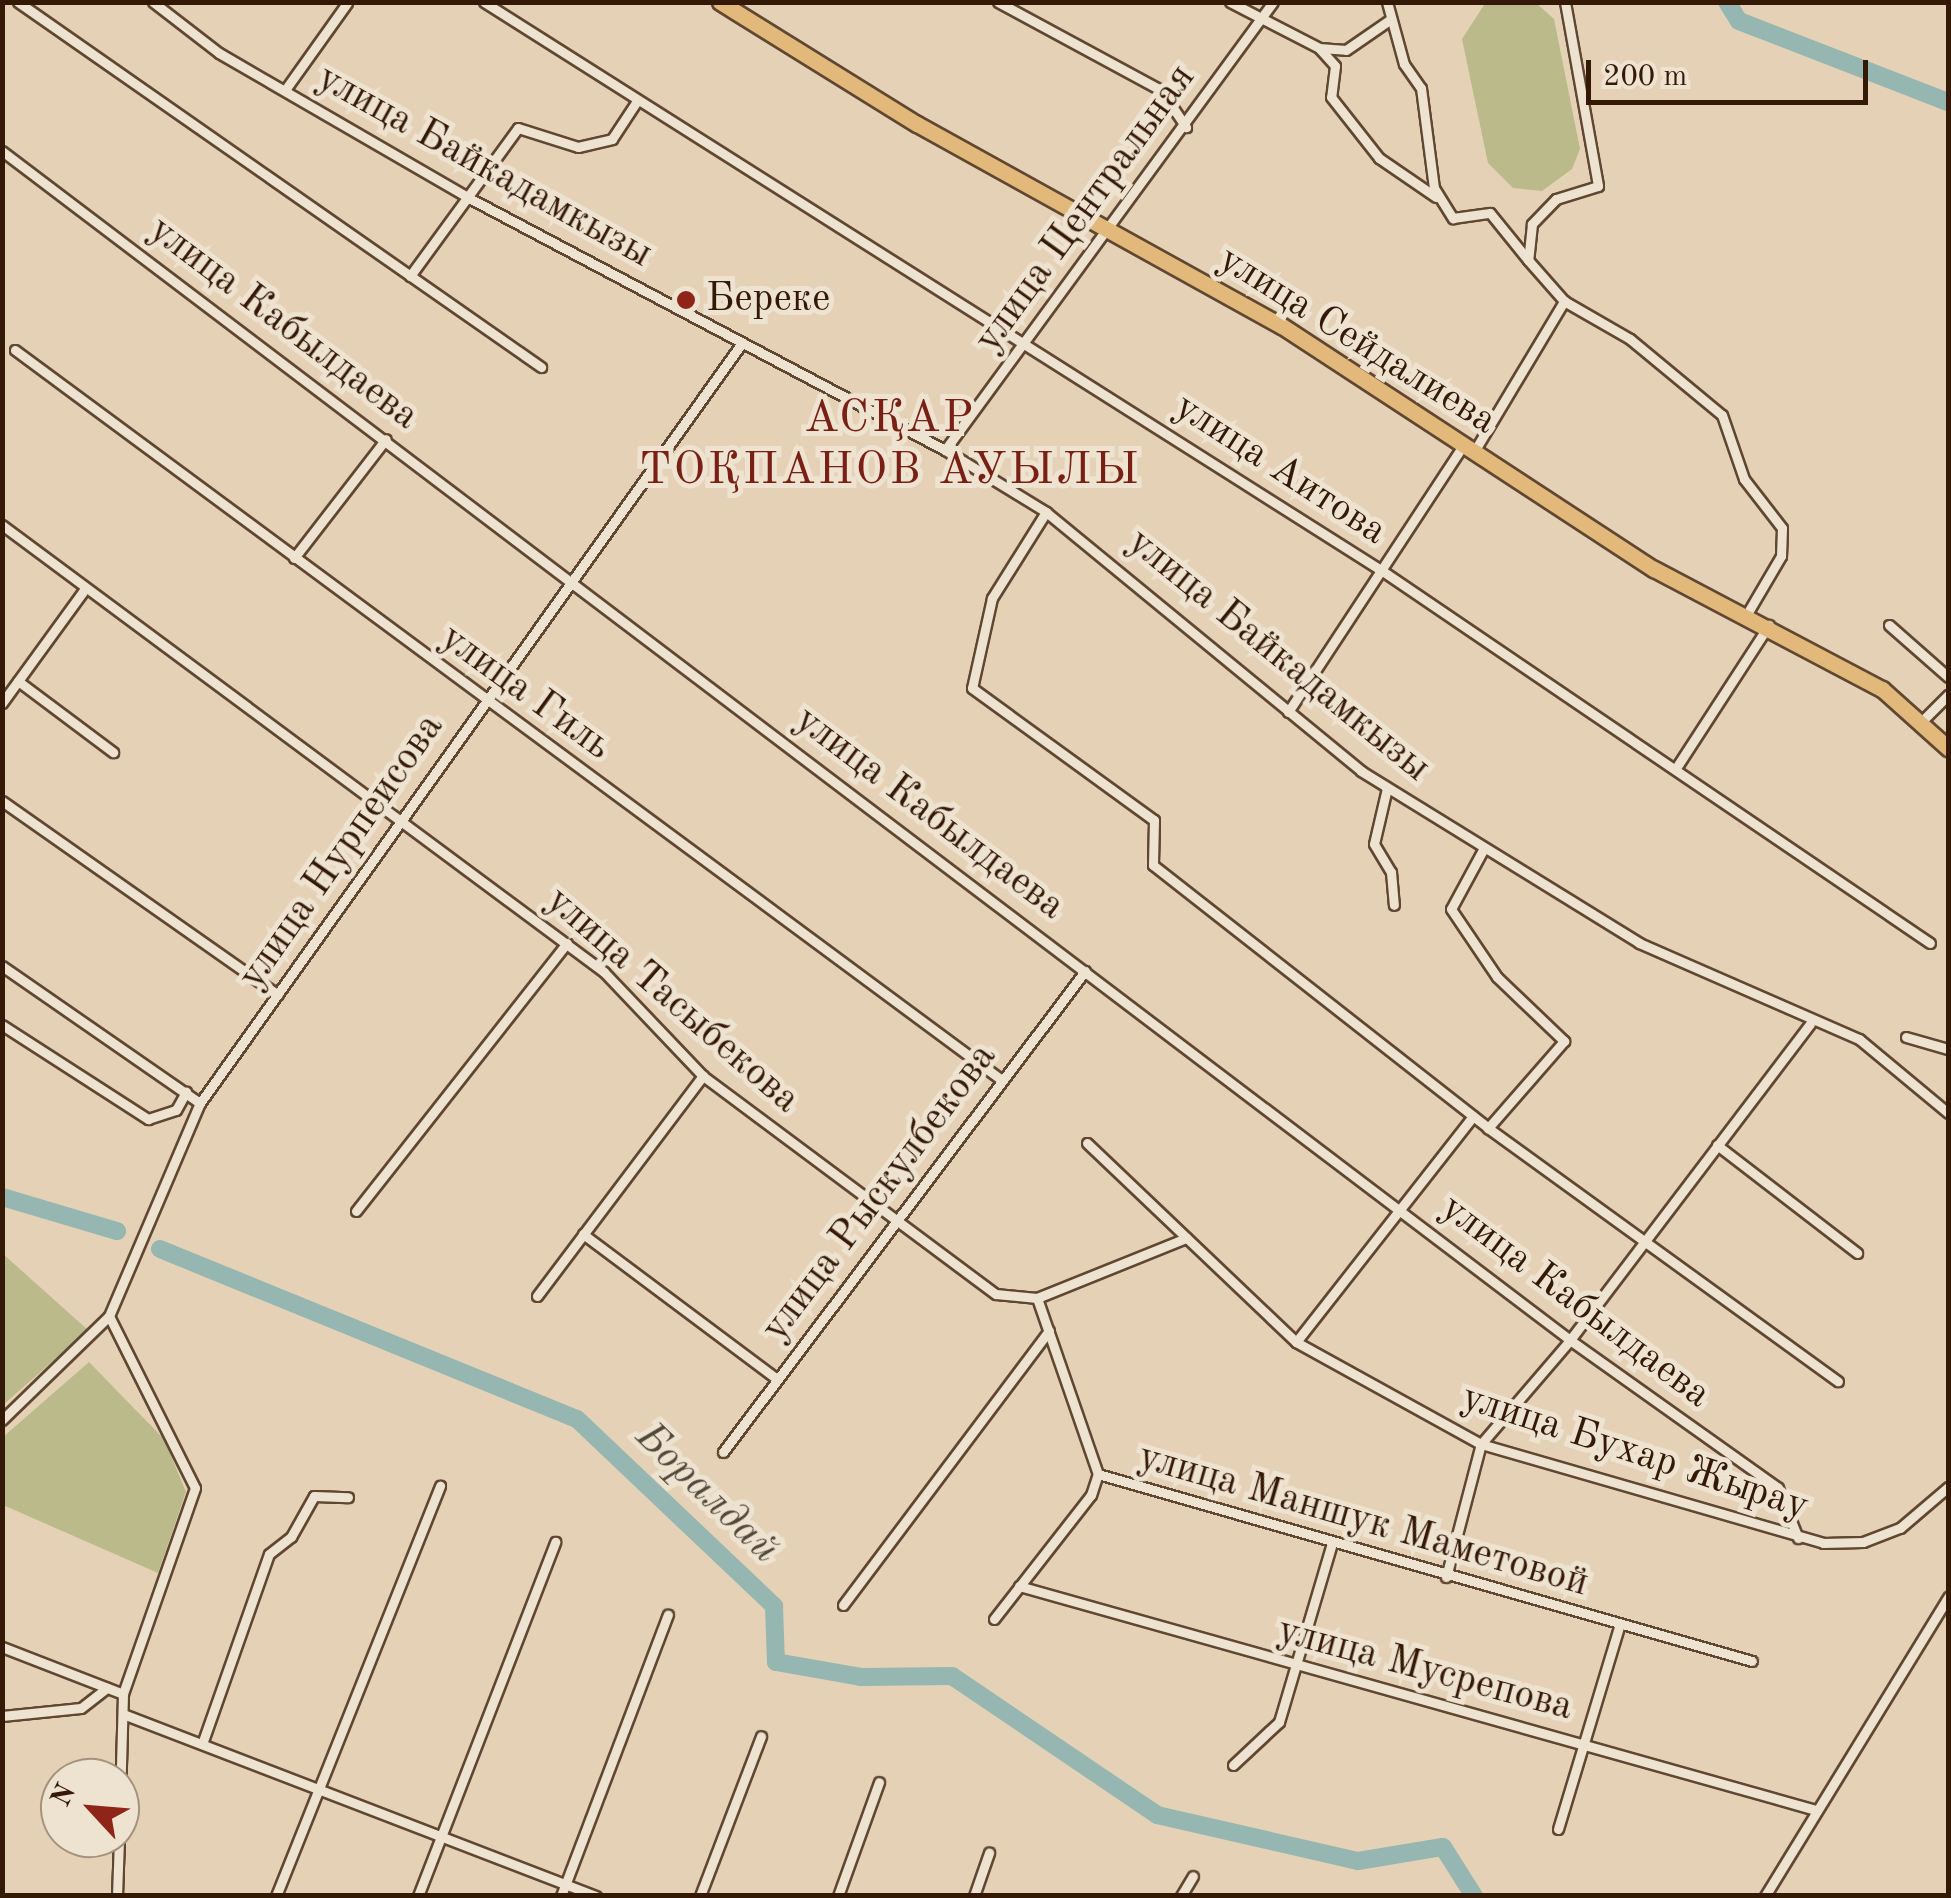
<!DOCTYPE html>
<html>
<head>
<meta charset="utf-8">
<style>
  body { margin:0 }
  #map { position:relative; width:1951px; height:1898px; overflow:hidden; background:#e5d2b6; font-family:"Old Standard TT",serif }
  div>[style] { position:absolute }
  .green>* { inset:0; background:#baba8b }
  .river>* { height:18px; margin:-9px; padding:0 9px; transform-origin:9px; border-radius:9px; background:#96b6b2 }
  .roads { filter:drop-shadow(2px 0 #604732) drop-shadow(-2px 0 #604732) drop-shadow(0 2px #604732) drop-shadow(0 -2px #604732) }
  .minor>* { height:9px; margin:-4.5px; padding:0 4.5px; transform-origin:4.5px; border-radius:4.5px; background:#eee2d0 }
  .primary>* { height:15px; margin:-7.5px; padding:0 7.5px; transform-origin:7.5px; border-radius:7.5px; background:#e2b97b }
  .dots>* { width:28px; height:28px; translate:-50% -50%; box-sizing:border-box; border:5px solid #eee2d0; border-radius:50% }
  span { translate:-50% -50%; white-space:nowrap; text-align:center; line-height:1.15; -webkit-text-stroke:10px #eee2d0; paint-order:stroke }
  .street-label { font-size:40px; color:#341906 }
  .poi-label { font-size:40px; color:#341906 }
  .left { translate:0 -50%; text-align:left }
  .water-label { font-size:42px; color:#51483a; font-style:italic }
  .quarter-label { font-size:45px; color:#7a1f14; letter-spacing:2.5px }
  .frame { position:absolute; inset:0; border:5px solid #341906; pointer-events:none }
  .north { position:absolute; left:40px; top:1758px; width:100px; height:100px; box-sizing:border-box; background:#eee2d0; border:2px solid #a4927f; border-radius:50%; rotate:296deg; font-size:28px; font-weight:700; line-height:40px; text-align:center; color:#341906 }
  .north::after { content:''; display:block; margin:auto; width:35px; height:45px; background:#8f2418; clip-path:polygon(50% 0,100% 100%,50% 72%,0 100%) }
  .scale { position:absolute; left:1586px; top:60px; width:282px; height:45px; box-sizing:border-box; border:5px solid #341906; border-top:0; padding-left:12px; font-size:30px; line-height:35px; white-space:nowrap; color:#341906; -webkit-text-stroke:8px #eee2d0; paint-order:stroke }
</style>
</head>
<body>
<div id="map">
  <div class="green">
    <i style="clip-path:polygon(1486px 2px,1536px 3px,1554px 19px,1580px 149px,1572px 169px,1542px 191px,1513px 188px,1488px 163px,1462px 39px)"></i>
    <i style="clip-path:polygon(3px 1254px,88px 1330px,3px 1405px)"></i>
    <i style="clip-path:polygon(89px 1362px,164px 1439px,186px 1492px,158px 1573px,3px 1505px,3px 1437px)"></i>
  </div>
  <div class="river">
    <i style="left:1727px;top:2px;width:22px;rotate:58deg"></i>
    <i style="left:1739px;top:21px;width:224px;rotate:21.2deg"></i>
    <i style="left:2px;top:1197px;width:120px;rotate:16.5deg"></i>
    <i style="left:160px;top:1249px;width:450px;rotate:22.2deg"></i>
    <i style="left:577px;top:1419px;width:272px;rotate:43.5deg"></i>
    <i style="left:774px;top:1606px;width:56px;rotate:88deg"></i>
    <i style="left:776px;top:1662px;width:86px;rotate:10deg"></i>
    <i style="left:861px;top:1677px;width:91px;rotate:-0.6deg"></i>
    <i style="left:952px;top:1676px;width:248px;rotate:34.1deg"></i>
    <i style="left:1157px;top:1815px;width:206px;rotate:12.9deg"></i>
    <i style="left:1358px;top:1861px;width:86px;rotate:-9.4deg"></i>
    <i style="left:1443px;top:1847px;width:58px;rotate:57.7deg"></i>
  </div>
  <div class="roads">
    <div class="minor">
      <i style="left:18px;top:2px;width:638px;rotate:34.91deg"></i>
      <i style="left:153px;top:2px;width:83px;rotate:37.7deg"></i>
      <i style="left:219px;top:53px;width:291px;rotate:30.1deg"></i>
      <i style="left:471px;top:199px;width:536px;rotate:27.9deg"></i>
      <i style="left:945px;top:450px;width:119px;rotate:31.5deg"></i>
      <i style="left:1046px;top:512px;width:408px;rotate:39.4deg"></i>
      <i style="left:1361px;top:771px;width:327px;rotate:31.7deg"></i>
      <i style="left:1639px;top:943px;width:240px;rotate:23.6deg"></i>
      <i style="left:1859px;top:1039px;width:116px;rotate:39.7deg"></i>
      <i style="left:484px;top:2px;width:1065px;rotate:32.35deg"></i>
      <i style="left:1384px;top:572px;width:660px;rotate:34.2deg"></i>
      <i style="left:998px;top:2px;width:185px;rotate:28.4deg"></i>
      <i style="left:1161px;top:90px;width:45px;rotate:56deg"></i>
      <i style="left:1230px;top:2px;width:100px;rotate:27.3deg"></i>
      <i style="left:1319px;top:48px;width:27px;rotate:4deg"></i>
      <i style="left:1346px;top:50px;width:55px;rotate:-34.6deg"></i>
      <i style="left:1387px;top:2px;width:64px;rotate:74.7deg"></i>
      <i style="left:1404px;top:64px;width:29px;rotate:55deg"></i>
      <i style="left:1421px;top:88px;width:101px;rotate:82.6deg"></i>
      <i style="left:1434px;top:188px;width:36px;rotate:58deg"></i>
      <i style="left:1453px;top:218px;width:37px;rotate:-8deg"></i>
      <i style="left:1490px;top:213px;width:60px;rotate:51deg"></i>
      <i style="left:1565px;top:2px;width:187px;rotate:79.8deg"></i>
      <i style="left:1598px;top:186px;width:44px;rotate:162.8deg"></i>
      <i style="left:1556px;top:199px;width:35px;rotate:134deg"></i>
      <i style="left:1532px;top:224px;width:36px;rotate:96deg"></i>
      <i style="left:1528px;top:260px;width:55px;rotate:48.7deg"></i>
      <i style="left:1564px;top:301px;width:76px;rotate:29.9deg"></i>
      <i style="left:1630px;top:339px;width:119px;rotate:39.6deg"></i>
      <i style="left:1722px;top:415px;width:68px;rotate:71deg"></i>
      <i style="left:1744px;top:479px;width:62px;rotate:52.2deg"></i>
      <i style="left:1782px;top:528px;width:28px;rotate:92deg"></i>
      <i style="left:1781px;top:556px;width:67px;rotate:120.4deg"></i>
      <i style="left:1319px;top:48px;width:24px;rotate:48deg"></i>
      <i style="left:1335px;top:66px;width:31px;rotate:97deg"></i>
      <i style="left:1331px;top:97px;width:78px;rotate:51.8deg"></i>
      <i style="left:1379px;top:158px;width:69px;rotate:34.4deg"></i>
      <i style="left:285px;top:90px;width:107px;rotate:-54.5deg"></i>
      <i style="left:2px;top:151px;width:1968px;rotate:37.17deg"></i>
      <i style="left:1570px;top:1340px;width:255px;rotate:35.4deg"></i>
      <i style="left:1778px;top:1488px;width:54px;rotate:68.2deg"></i>
      <i style="left:410px;top:276px;width:183px;rotate:-53.9deg"></i>
      <i style="left:518px;top:128px;width:63px;rotate:17.6deg"></i>
      <i style="left:578px;top:147px;width:35px;rotate:-13deg"></i>
      <i style="left:612px;top:139px;width:45px;rotate:-56.7deg"></i>
      <i style="left:15px;top:350px;width:1228px;rotate:36.49deg"></i>
      <i style="left:945px;top:450px;width:555px;rotate:-53.79deg"></i>
      <i style="left:1475px;top:450px;width:174px;rotate:-59.1deg"></i>
      <i style="left:1046px;top:512px;width:102px;rotate:122.1deg"></i>
      <i style="left:992px;top:598px;width:92px;rotate:102.5deg"></i>
      <i style="left:972px;top:688px;width:225px;rotate:36deg"></i>
      <i style="left:1154px;top:820px;width:45px;rotate:91.3deg"></i>
      <i style="left:1153px;top:865px;width:426px;rotate:38.1deg"></i>
      <i style="left:1488px;top:1128px;width:432px;rotate:35.9deg"></i>
      <i style="left:2px;top:525px;width:750px;rotate:36.59deg"></i>
      <i style="left:604px;top:972px;width:144px;rotate:46.4deg"></i>
      <i style="left:703px;top:1076px;width:365px;rotate:36.7deg"></i>
      <i style="left:996px;top:1294px;width:41px;rotate:5.6deg"></i>
      <i style="left:1037px;top:1298px;width:161px;rotate:-21.9deg"></i>
      <i style="left:294px;top:558px;width:150px;rotate:-52.3deg"></i>
      <i style="left:1889px;top:625px;width:79px;rotate:41.4deg"></i>
      <i style="left:18px;top:681px;width:119px;rotate:36.8deg"></i>
      <i style="left:2px;top:703px;width:140px;rotate:-54deg"></i>
      <i style="left:1288px;top:712px;width:322px;rotate:-56.7deg"></i>
      <i style="left:1920px;top:723px;width:40px;rotate:-45deg"></i>
      <i style="left:1678px;top:765px;width:167px;rotate:-57deg"></i>
      <i style="left:1387px;top:788px;width:57px;rotate:103.1deg"></i>
      <i style="left:1374px;top:844px;width:33px;rotate:59deg"></i>
      <i style="left:1391px;top:872px;width:33px;rotate:85deg"></i>
      <i style="left:2px;top:801px;width:337px;rotate:35.1deg"></i>
      <i style="left:1484px;top:848px;width:69px;rotate:118.4deg"></i>
      <i style="left:1451px;top:909px;width:82px;rotate:55.9deg"></i>
      <i style="left:1497px;top:977px;width:93px;rotate:43.7deg"></i>
      <i style="left:1564px;top:1041px;width:116px;rotate:131.1deg"></i>
      <i style="left:2px;top:966px;width:241px;rotate:34.7deg"></i>
      <i style="left:2px;top:1025px;width:174px;rotate:32.8deg"></i>
      <i style="left:148px;top:1119px;width:29px;rotate:-18deg"></i>
      <i style="left:176px;top:1110px;width:21px;rotate:-61deg"></i>
      <i style="left:1906px;top:1037px;width:44px;rotate:15.9deg"></i>
      <i style="left:1087px;top:1143px;width:289px;rotate:43.6deg"></i>
      <i style="left:1296px;top:1342px;width:211px;rotate:28.9deg"></i>
      <i style="left:1481px;top:1444px;width:356px;rotate:16.1deg"></i>
      <i style="left:1823px;top:1543px;width:40px;rotate:-1.4deg"></i>
      <i style="left:1863px;top:1542px;width:40px;rotate:-21deg"></i>
      <i style="left:1900px;top:1528px;width:63px;rotate:-40.5deg"></i>
      <i style="left:1717px;top:1145px;width:177px;rotate:37.6deg"></i>
      <i style="left:356px;top:1211px;width:341px;rotate:-51.8deg"></i>
      <i style="left:583px;top:1234px;width:242px;rotate:36.8deg"></i>
      <i style="left:537px;top:1296px;width:276px;rotate:-53deg"></i>
      <i style="left:1037px;top:1298px;width:186px;rotate:70.9deg"></i>
      <i style="left:109px;top:1316px;width:192px;rotate:63.4deg"></i>
      <i style="left:195px;top:1488px;width:218px;rotate:109.3deg"></i>
      <i style="left:123px;top:1694px;width:106px;rotate:91.6deg"></i>
      <i style="left:1296px;top:1342px;width:287px;rotate:-51.9deg"></i>
      <i style="left:2px;top:1420px;width:149px;rotate:-44.2deg"></i>
      <i style="left:109px;top:1316px;width:232px;rotate:-66.9deg"></i>
      <i style="left:200px;top:1103px;width:933px;rotate:-54.51deg"></i>
      <i style="left:723px;top:1452px;width:602px;rotate:-53.03deg"></i>
      <i style="left:1098px;top:1474px;width:680px;rotate:15.96deg"></i>
      <i style="left:1446px;top:1577px;width:138px;rotate:-75.3deg"></i>
      <i style="left:1481px;top:1444px;width:137px;rotate:-49.4deg"></i>
      <i style="left:1570px;top:1340px;width:397px;rotate:-52.8deg"></i>
      <i style="left:1019px;top:1586px;width:828px;rotate:15.7deg"></i>
      <i style="left:843px;top:1605px;width:343px;rotate:-53.1deg"></i>
      <i style="left:994px;top:1619px;width:157px;rotate:-52deg"></i>
      <i style="left:1091px;top:1495px;width:22px;rotate:-72deg"></i>
      <i style="left:2px;top:1647px;width:130px;rotate:21.2deg"></i>
      <i style="left:123px;top:1714px;width:507px;rotate:21.05deg"></i>
      <i style="left:2px;top:1716px;width:79px;rotate:-5.8deg"></i>
      <i style="left:81px;top:1708px;width:33px;rotate:-38deg"></i>
      <i style="left:202px;top:1744px;width:201px;rotate:-70.6deg"></i>
      <i style="left:269px;top:1554px;width:28px;rotate:-38deg"></i>
      <i style="left:291px;top:1537px;width:47px;rotate:-60.7deg"></i>
      <i style="left:314px;top:1496px;width:34px;rotate:2deg"></i>
      <i style="left:1233px;top:1765px;width:63px;rotate:-43.1deg"></i>
      <i style="left:1279px;top:1722px;width:187px;rotate:-73.5deg"></i>
      <i style="left:1558px;top:1829px;width:211px;rotate:-73.2deg"></i>
      <i style="left:117px;top:1896px;width:58px;rotate:-88deg"></i>
      <i style="left:276px;top:1896px;width:442px;rotate:-68.2deg"></i>
      <i style="left:418px;top:1896px;width:380px;rotate:-68.8deg"></i>
      <i style="left:561px;top:1896px;width:301px;rotate:-69.2deg"></i>
      <i style="left:700px;top:1896px;width:171px;rotate:-69.1deg"></i>
      <i style="left:838px;top:1896px;width:121px;rotate:-70.2deg"></i>
      <i style="left:974px;top:1896px;width:46px;rotate:-70.8deg"></i>
      <i style="left:1181px;top:1896px;width:23px;rotate:-59deg"></i>
      <i style="left:1765px;top:1896px;width:351px;rotate:-58.5deg"></i>
    </div>
    <div class="primary">
      <i style="left:720px;top:2px;width:232px;rotate:31.8deg"></i>
      <i style="left:917px;top:124px;width:417px;rotate:29deg"></i>
      <i style="left:1282px;top:326px;width:444px;rotate:33.2deg"></i>
      <i style="left:1654px;top:569px;width:258px;rotate:27.8deg"></i>
      <i style="left:1882px;top:689px;width:89px;rotate:41.8deg"></i>
    </div>
  </div>
  <div class="dots">
    <i style="left:686px;top:300px;background:#8f2418"></i>
  </div>
  <div class="street-label">
    <span style="left:484px;top:167px;rotate:29deg">улица Байкадамкызы</span>
    <span style="left:1086px;top:209px;rotate:-54deg">улица Центральная</span>
    <span style="left:283px;top:324px;rotate:37deg">улица Кабылдаева</span>
    <span style="left:1357px;top:341px;rotate:32deg">улица Сейдалиева</span>
    <span style="left:1280px;top:470px;rotate:33deg">улица Аитова</span>
    <span style="left:1278px;top:656px;rotate:39deg">улица Байкадамкызы</span>
    <span style="left:525px;top:693px;rotate:36deg">улица Гиль</span>
    <span style="left:929px;top:814px;rotate:37deg">улица Кабылдаева</span>
    <span style="left:342px;top:852px;rotate:-55deg">улица Нурпеисова</span>
    <span style="left:672px;top:1001px;rotate:41deg">улица Тасыбекова</span>
    <span style="left:880px;top:1193px;rotate:-53deg">улица Рыскулбекова</span>
    <span style="left:1575px;top:1302px;rotate:37deg">улица Кабылдаева</span>
    <span style="left:1635px;top:1453px;rotate:18deg">улица Бухар Жырау</span>
    <span style="left:1363px;top:1521px;rotate:16deg">улица Маншук Маметовой</span>
    <span style="left:1425px;top:1670px;rotate:15deg">улица Мусрепова</span>
  </div>
  <div class="poi-label">
    <span class="left" style="left:706px;top:300px">Береке</span>
  </div>
  <div class="water-label">
    <span style="left:707px;top:1494px;rotate:44deg">Боралдай</span>
  </div>
  <div class="quarter-label">
    <span style="left:890px;top:446px">АСҚАР<br>ТОҚПАНОВ АУЫЛЫ</span>
  </div>
  <div class="frame"></div>
  <div class="north">N</div>
  <div class="scale">200 m</div>
</div>
</body>
</html>
